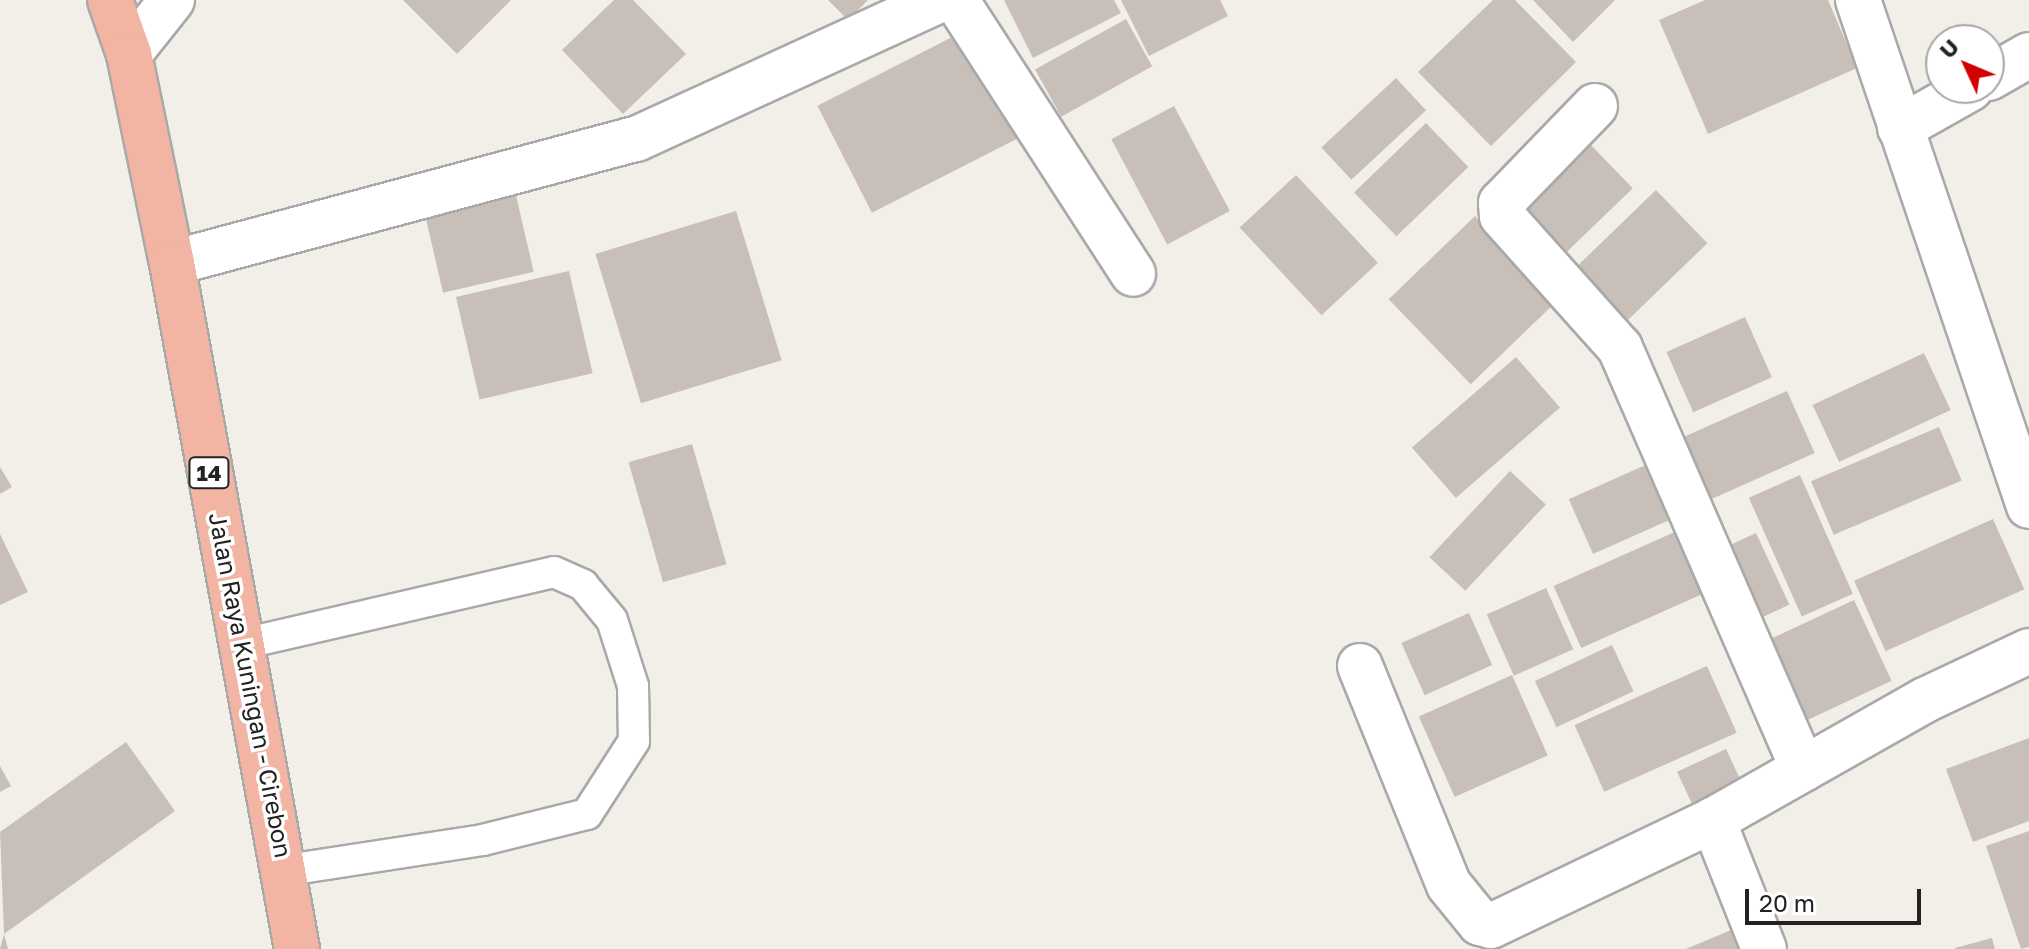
<!DOCTYPE html>
<html>
<head>
<meta charset="utf-8">
<style>
  body { margin:0 }
  #map { position:relative; width:2029px; height:949px; overflow:hidden; background:#f2efe9; font-family:"Golos Text",sans-serif }
  div>[style] { position:absolute }
  .building>* { inset:0; background:#c7bfb8; transform-origin:0 0 }
  .roads { filter:drop-shadow(2px 0 #a9a9a9) drop-shadow(-2px 0 #a9a9a9) drop-shadow(0 2px #a9a9a9) drop-shadow(0 -2px #a9a9a9) }
  .service>* { height:30px; margin:-15px; padding:0 15px; transform-origin:15px; border-radius:15px; background:#fff }
  .minor>* { height:44px; margin:-22px; padding:0 22px; transform-origin:22px; border-radius:22px; background:#fff }
  .tertiary>* { height:44px; margin:-22px; padding:0 22px; transform-origin:22px; border-radius:22px; background:#fff }
  .trunk>* { height:44px; margin:-22px; padding:0 22px; transform-origin:22px; border-radius:22px; background:#f2b4a3 }
  span { translate:-50% -50%; white-space:nowrap; text-align:center; line-height:1.15; -webkit-text-stroke:7px #fff; paint-order:stroke }
  .shield-label span { padding:2px 6px; background:#fff; border:2px solid; border-radius:6px; -webkit-text-stroke-width:0 }
  .shield-label { font-size:22px; color:#222; font-weight:700 }
  .street-label { font-size:24px; color:#222 }
  .north { position:absolute; left:1925px; top:24px; width:80px; height:80px; box-sizing:border-box; background:#fff; border:2px solid #a7a7a7; border-radius:50%; rotate:314deg; font-size:22px; font-weight:700; line-height:32px; text-align:center; color:#222 }
  .north::after { content:''; display:block; margin:auto; width:28px; height:36px; background:#d40000; clip-path:polygon(50% 0,100% 100%,50% 72%,0 100%) }
  .scale { position:absolute; left:1745px; top:889px; width:176px; height:36px; box-sizing:border-box; border:4px solid #222; border-top:0; padding-left:10px; font-size:24px; line-height:28px; white-space:nowrap; color:#222; -webkit-text-stroke:6px #fff; paint-order:stroke }
</style>
</head>
<body>
<div id="map">
  <div class="building">
    <i style="clip-path:polygon(403px 0,511px 0,457px 54px)"></i>
    <i style="clip-path:polygon(614px 0,633px 0,686px 54px,623px 114px,562px 50px)"></i>
    <i style="clip-path:polygon(828px 0,868px 0,848px 20px)"></i>
    <i style="clip-path:polygon(1004px 0,1114px 0,1121px 13px,1033px 58px)"></i>
    <i style="clip-path:polygon(1121px 0,1220px 0,1228px 16px,1149px 56px)"></i>
    <i style="clip-path:polygon(1493px 0,1515px 0,1576px 62px,1491px 146px,1418px 72px)"></i>
    <i style="clip-path:polygon(1533px 0,1615px 0,1573px 42px)"></i>
    <i style="clip-path:polygon(1705px 0,1828px 0,1857px 68px,1708px 134px,1659px 20px)"></i>
    <i style="left:1126px;top:19px;width:54px;height:104px;rotate:61deg"></i>
    <i style="left:968px;top:29px;width:120px;height:169px;rotate:63deg"></i>
    <i style="left:1396px;top:78px;width:44px;height:102px;rotate:47deg"></i>
    <i style="left:1174px;top:106px;width:119px;height:71px;rotate:62deg"></i>
    <i style="left:1426px;top:123px;width:61px;height:100px;rotate:46deg"></i>
    <i style="left:1589px;top:143px;width:63px;height:94px;rotate:46deg"></i>
    <i style="left:1296px;top:175px;width:120px;height:77px;rotate:47deg"></i>
    <i style="left:1656px;top:190px;width:74px;height:112px;rotate:46deg"></i>
    <i style="left:515px;top:191px;width:83px;height:93px;rotate:77deg"></i>
    <i style="left:736px;top:211px;width:156px;height:147px;rotate:73deg"></i>
    <i style="left:1475px;top:216px;width:118px;height:120px;rotate:46deg"></i>
    <i style="left:569px;top:271px;width:105px;height:116px;rotate:77deg"></i>
    <i style="left:1745px;top:317px;width:66px;height:86px;rotate:66deg"></i>
    <i style="left:1924px;top:353px;width:63px;height:123px;rotate:65deg"></i>
    <i style="left:1516px;top:357px;width:67px;height:138px;rotate:49deg"></i>
    <i style="left:1787px;top:391px;width:68px;height:128px;rotate:66deg"></i>
    <i style="left:1939px;top:427px;width:58px;height:139px;rotate:67deg"></i>
    <i style="left:692px;top:444px;width:125px;height:66px;rotate:74deg"></i>
    <i style="left:1650px;top:463px;width:60px;height:89px;rotate:66deg"></i>
    <i style="clip-path:polygon(0 467px,12px 487px,0 494px)"></i>
    <i style="left:1510px;top:471px;width:49px;height:118px;rotate:43deg"></i>
    <i style="left:1800px;top:475px;width:130px;height:56px;rotate:66deg"></i>
    <i style="left:1993px;top:519px;width:77px;height:152px;rotate:66deg"></i>
    <i style="left:1686px;top:527px;width:68px;height:145px;rotate:66deg"></i>
    <i style="left:1756px;top:533px;width:79px;height:43px;rotate:65deg"></i>
    <i style="clip-path:polygon(0 534px,28px 592px,0 605px)"></i>
    <i style="left:1546px;top:588px;width:67px;height:65px;rotate:66deg"></i>
    <i style="left:1854px;top:600px;width:89px;height:107px;rotate:65deg"></i>
    <i style="left:1469px;top:613px;width:57px;height:74px;rotate:66deg"></i>
    <i style="left:1612px;top:645px;width:51px;height:85px;rotate:65deg"></i>
    <i style="left:1707px;top:666px;width:73px;height:145px;rotate:66deg"></i>
    <i style="left:1512px;top:675px;width:88px;height:102px;rotate:66deg"></i>
    <i style="clip-path:polygon(2029px 738px,2029px 821px,1973px 842px,1946px 769px)"></i>
    <i style="clip-path:polygon(126px 742px,175px 811px,4px 934px,0 832px)"></i>
    <i style="left:1726px;top:749px;width:38px;height:54px;rotate:65deg"></i>
    <i style="clip-path:polygon(0 766px,11px 786px,0 792px)"></i>
    <i style="clip-path:polygon(2029px 831px,2029px 947px,2021px 949px,1986px 846px)"></i>
    <i style="clip-path:polygon(1743px 925px,1753px 949px,1686px 949px)"></i>
    <i style="clip-path:polygon(4px 934px,8px 949px,0 949px)"></i>
    <i style="clip-path:polygon(1992px 938px,1995px 949px,1955px 949px,1955px 948px)"></i>
  </div>
  <div class="roads">
    <div class="service">
      <i style="left:238px;top:645px;width:324px;rotate:-13deg"></i>
      <i style="left:554px;top:572px;width:32px;rotate:24deg"></i>
      <i style="left:583px;top:585px;width:45px;rotate:50.4deg"></i>
      <i style="left:612px;top:620px;width:69px;rotate:72.3deg"></i>
      <i style="left:633px;top:686px;width:55px;rotate:89deg"></i>
      <i style="left:634px;top:741px;width:87px;rotate:122.8deg"></i>
      <i style="left:587px;top:814px;width:107px;rotate:166deg"></i>
      <i style="left:483px;top:840px;width:197px;rotate:171.3deg"></i>
    </div>
    <div class="minor">
      <i style="left:956px;top:0;width:326px;rotate:57.1deg"></i>
      <i style="left:1858px;top:0;width:534px;rotate:71.33deg"></i>
      <i style="left:1989px;top:78px;width:46px;rotate:-29.9deg"></i>
      <i style="left:1595px;top:106px;width:135px;rotate:134.1deg"></i>
      <i style="left:1501px;top:203px;width:13px;rotate:86deg"></i>
      <i style="left:1502px;top:216px;width:177px;rotate:48.2deg"></i>
      <i style="left:1620px;top:348px;width:459px;rotate:66.5deg"></i>
      <i style="left:1900px;top:128px;width:81px;rotate:-29.4deg"></i>
      <i style="left:172px;top:263px;width:480px;rotate:-15deg"></i>
      <i style="left:636px;top:139px;width:333px;rotate:-24.6deg"></i>
      <i style="left:1360px;top:666px;width:236px;rotate:67.9deg"></i>
      <i style="left:1449px;top:885px;width:49px;rotate:50.8deg"></i>
      <i style="left:1480px;top:923px;width:11px;rotate:15deg"></i>
      <i style="left:1491px;top:926px;width:246px;rotate:-25.5deg"></i>
      <i style="left:1764px;top:949px;width:139px;rotate:-111.6deg"></i>
      <i style="left:1713px;top:820px;width:244px;rotate:-29.5deg"></i>
      <i style="left:1925px;top:700px;width:115px;rotate:-25.2deg"></i>
    </div>
    <div class="tertiary">
      <i style="left:129px;top:54px;width:69px;rotate:-51.5deg"></i>
    </div>
    <div class="trunk">
      <i style="left:110px;top:0;width:57px;rotate:70.6deg"></i>
      <i style="left:129px;top:54px;width:213px;rotate:78.4deg"></i>
      <i style="left:172px;top:263px;width:697px;rotate:79.67deg"></i>
    </div>
  </div>
  <div class="shield-label">
    <span style="left:209px;top:473px">14</span>
  </div>
  <div class="street-label">
    <span style="left:251px;top:685px;rotate:79deg">Jalan Raya Kuningan - Cirebon</span>
  </div>
  <div class="north">U</div>
  <div class="scale">20 m</div>
</div>
</body>
</html>
